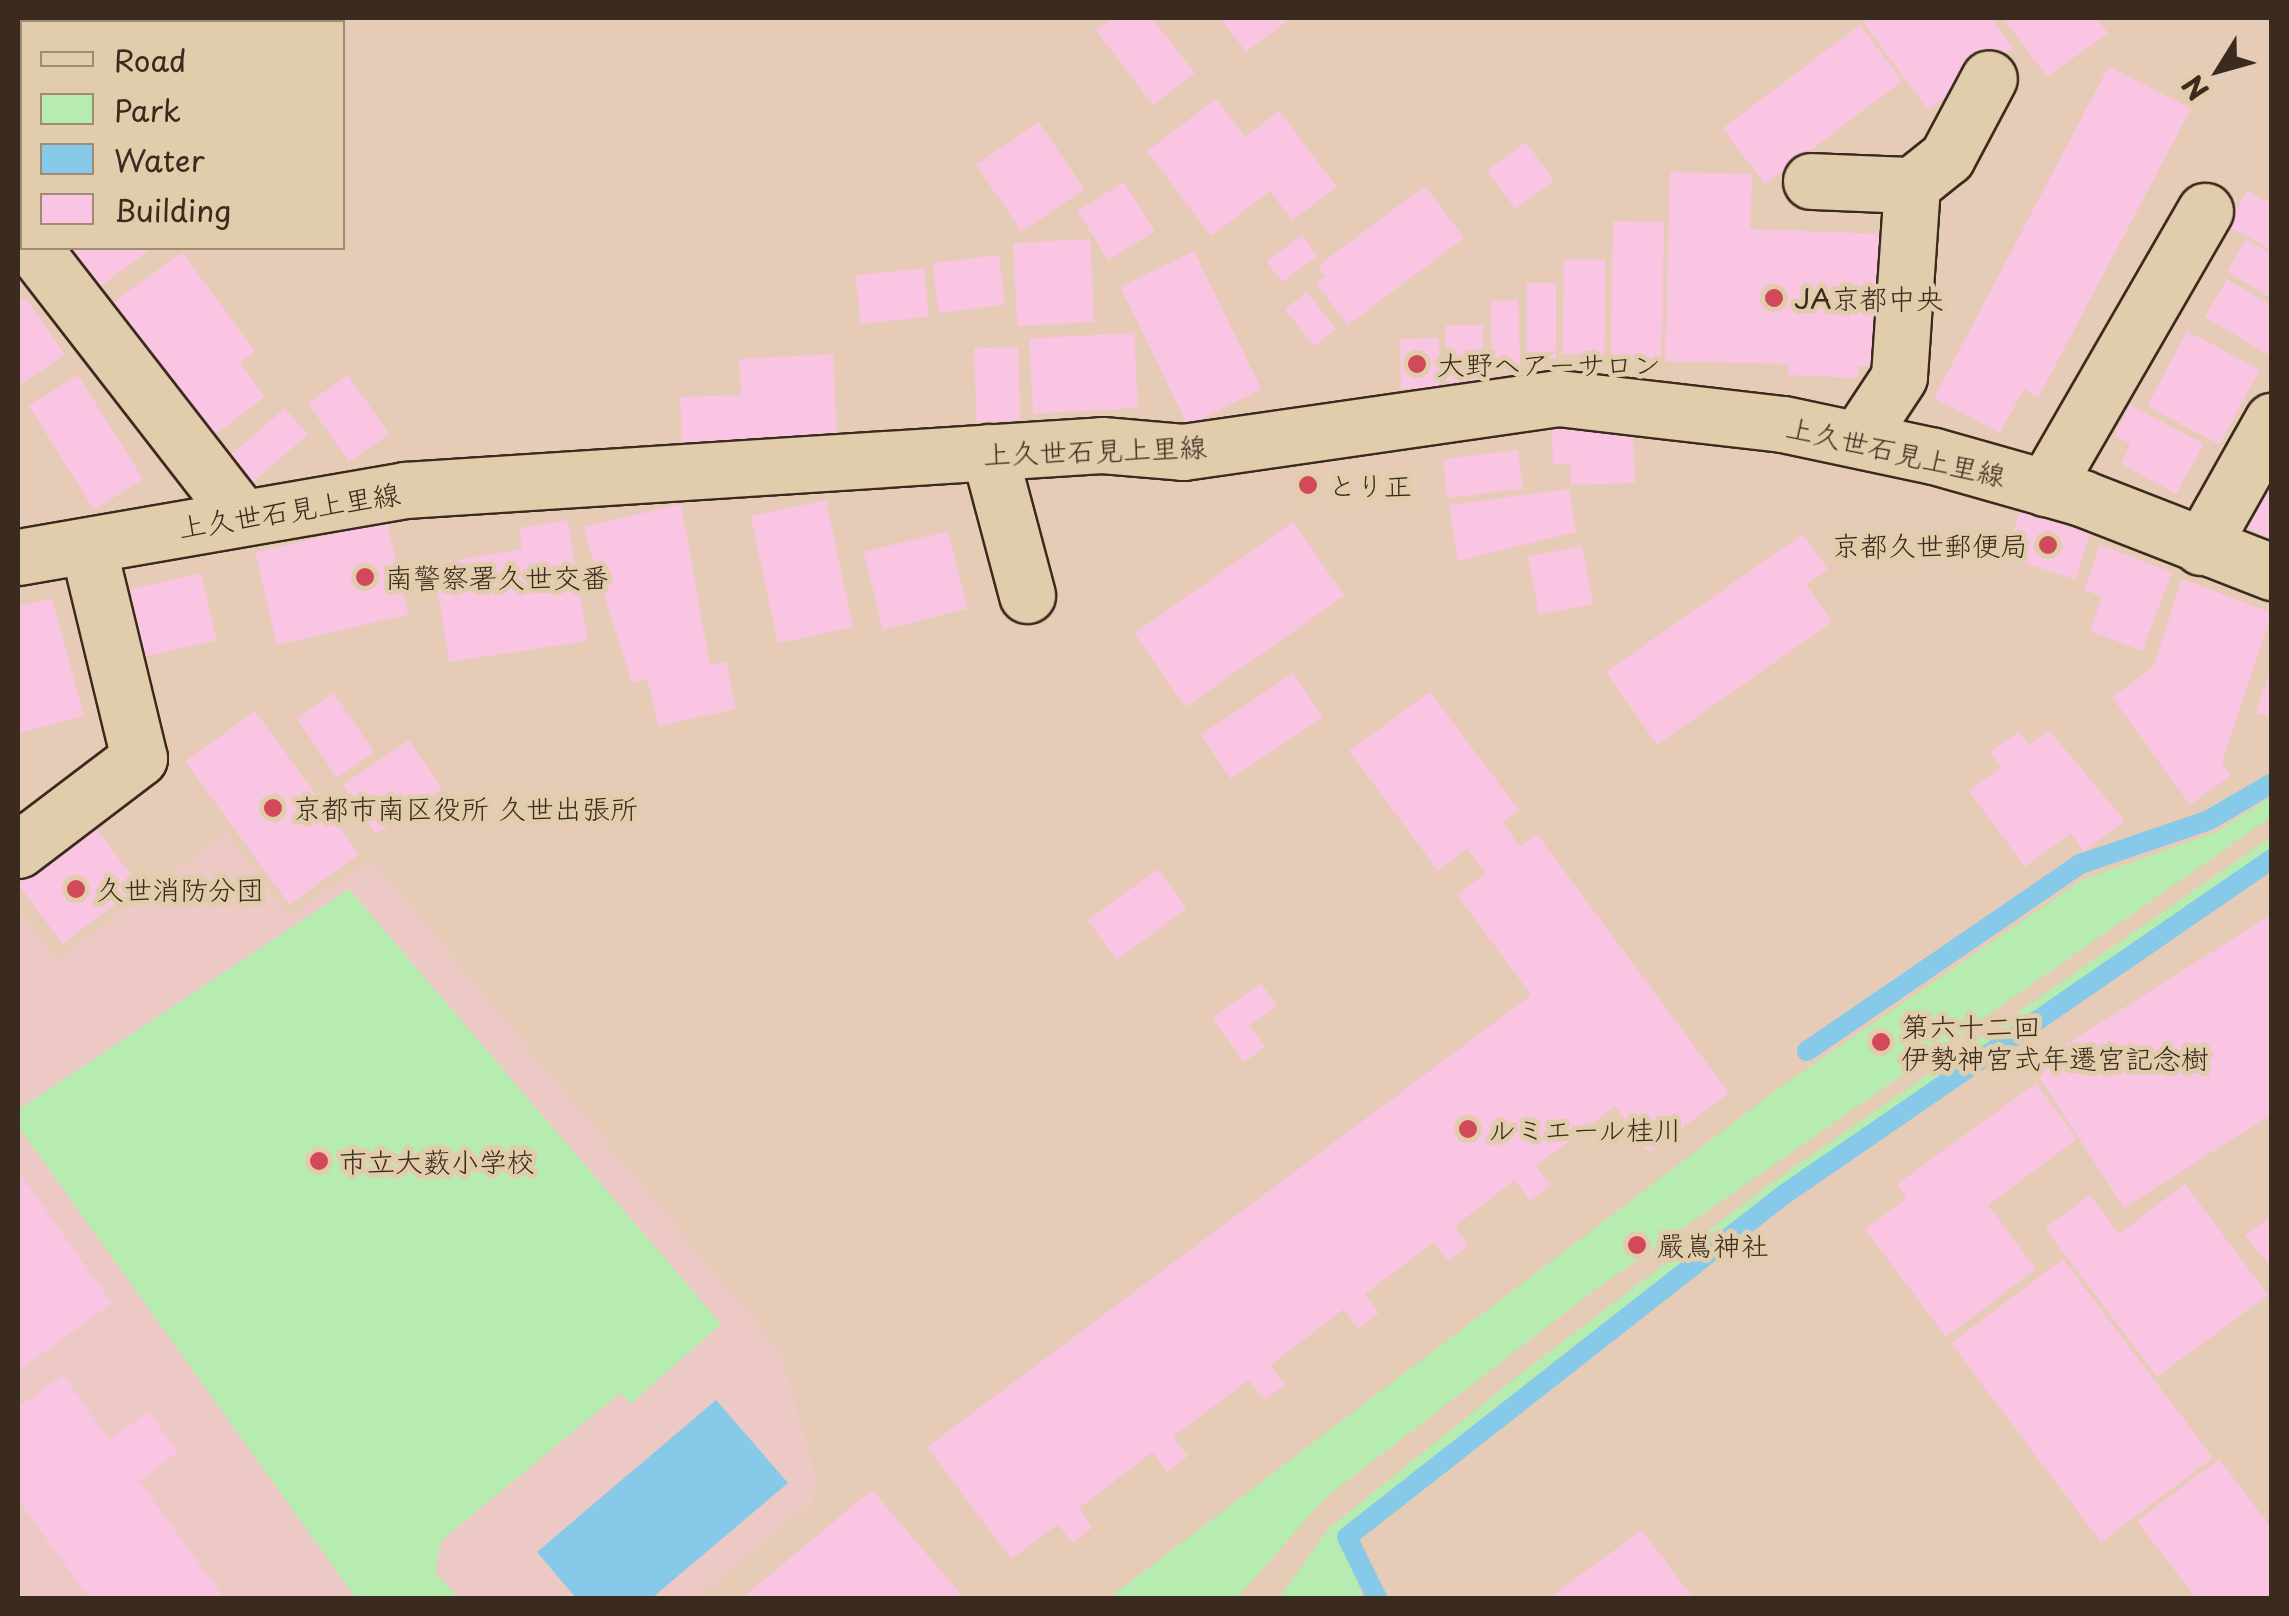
<!DOCTYPE html>
<html>
<head>
<meta charset="utf-8">
<style>
  body { margin:0 }
  #map { position:relative; width:2289px; height:1616px; overflow:hidden; background:#e6cbb6; font-family:"Playpen Sans","Klee One",sans-serif }
  div>[style] { position:absolute }
  .built>* { inset:0; background:#ecc9c4 }
  .green>* { inset:0; background:#b6ecaf }
  .water>* { inset:0; background:#87c9e8 }
  .stream>* { height:20px; margin:-10px; padding:0 10px; transform-origin:10px; border-radius:10px; background:#87c9e8 }
  .building>* { inset:0; background:#f9c5e3; transform-origin:0 0 }
  .roads { filter:drop-shadow(2px 0 #3b2a1e) drop-shadow(-2px 0 #3b2a1e) drop-shadow(0 2px #3b2a1e) drop-shadow(0 -2px #3b2a1e) }
  .minor>* { height:55px; margin:-27.5px; padding:0 27.5px; transform-origin:27.5px; border-radius:27.5px; background:#e1cdab }
  .major>* { height:55px; margin:-27.5px; padding:0 27.5px; transform-origin:27.5px; border-radius:27.5px; background:#e1cdab }
  .dots>* { width:28px; height:28px; translate:-50% -50%; box-sizing:border-box; border:5px solid #e1cdab; border-radius:50% }
  span { translate:-50% -50%; white-space:nowrap; text-align:center; line-height:1.15; -webkit-text-stroke:10px #e1cdab; paint-order:stroke }
  .poi-label { font-size:28px; color:#3b2a1e }
  .left { translate:0 -50%; text-align:left }
  .right { translate:-100% -50%; text-align:right }
  .street-label { font-size:28px; color:#3b2a1e }
  .frame { position:absolute; inset:0; border:20px solid #3b2a1e; pointer-events:none }
  .legend { position:absolute; left:20px; top:20px; width:325px; height:230px; box-sizing:border-box; background:#e1cdab; border:2px solid #9f8c73; margin:0; padding:12px 18px; list-style:none; font-size:30px; color:#3b2a1e }
  .legend li { display:flex; align-items:center; gap:20px; height:50px }
  .legend b { width:50px; border:2px solid #9f8c73 }
  .north { position:absolute; left:2169px; top:20px; width:100px; height:100px; -webkit-text-stroke:8px #e1cdab; paint-order:stroke; rotate:233deg; font-size:28px; font-weight:700; line-height:40px; text-align:center; color:#3b2a1e }
  .north::after { content:''; display:block; margin:auto; width:35px; height:45px; background:#3b2a1e; clip-path:polygon(50% 0,100% 100%,50% 72%,0 100%) }
</style>
</head>
<body>
<div id="map">
  <div class="built">
    <i style="clip-path:polygon(226px 832px,289px 917px,371px 858px,781px 1353px,817px 1481px,812px 1502px,696px 1598px,18px 1598px,18px 909px,57px 960px)"></i>
  </div>
  <div class="green">
    <i style="clip-path:polygon(2271px 797px,2271px 817px,1596px 1289px,1325px 1498px,1237px 1598px,1109px 1598px,1783px 1085px,2082px 880px,2216px 832px)"></i>
    <i style="clip-path:polygon(2271px 837px,2271px 848px,1778px 1193px,1341px 1534px,1363px 1598px,1279px 1598px,1329px 1528px,1528px 1368px,1771px 1183px)"></i>
    <i style="clip-path:polygon(349px 889px,721px 1324px,631px 1404px,620px 1393px,441px 1541px,435px 1573px,459px 1598px,356px 1598px,18px 1126px,18px 1110px)"></i>
  </div>
  <div class="water">
    <i style="clip-path:polygon(716px 1400px,788px 1483px,652px 1598px,576px 1598px,537px 1552px)"></i>
  </div>
  <div class="stream">
    <i style="left:1807px;top:1051px;width:331px;rotate:-34.4deg"></i>
    <i style="left:2080px;top:864px;width:136px;rotate:-18.8deg"></i>
    <i style="left:2209px;top:820px;width:73px;rotate:-30.4deg"></i>
    <i style="left:1377px;top:1598px;width:68px;rotate:-116.2deg"></i>
    <i style="left:1347px;top:1537px;width:553px;rotate:-38.09deg"></i>
    <i style="left:1782px;top:1196px;width:595px;rotate:-34.52deg"></i>
  </div>
  <div class="building">
    <i style="clip-path:polygon(1113px 18px,1152px 18px,1195px 73px,1153px 105px,1096px 30px)"></i>
    <i style="clip-path:polygon(1220px 18px,1292px 18px,1246px 52px)"></i>
    <i style="clip-path:polygon(1869px 18px,1991px 18px,2013px 48px,1928px 110px,1863px 22px)"></i>
    <i style="clip-path:polygon(2003px 18px,2096px 18px,2108px 33px,2047px 77px)"></i>
    <i style="left:1860px;top:25px;width:70px;height:172px;rotate:53deg"></i>
    <i style="clip-path:polygon(2109px 66px,2191px 109px,2038px 398px,2024px 389px,2000px 433px,1934px 398px)"></i>
    <i style="clip-path:polygon(1216px 99px,1245px 137px,1279px 111px,1337px 187px,1292px 220px,1270px 191px,1211px 236px,1147px 151px)"></i>
    <i style="left:1039px;top:122px;width:81px;height:76px;rotate:56deg"></i>
    <i style="left:1526px;top:142px;width:48px;height:48px;rotate:54deg"></i>
    <i style="clip-path:polygon(1670px 172px,1752px 174px,1750px 229px,1883px 234px,1879px 367px,1859px 366px,1858px 378px,1788px 375px,1788px 364px,1665px 361px)"></i>
    <i style="left:1124px;top:182px;width:58px;height:55px;rotate:58deg"></i>
    <i style="clip-path:polygon(1425px 186px,1464px 238px,1348px 325px,1316px 283px,1326px 276px,1318px 266px)"></i>
    <i style="clip-path:polygon(2247px 191px,2272px 204px,2272px 250px,2228px 226px)"></i>
    <i style="left:1613px;top:221px;width:51px;height:139px;rotate:1deg"></i>
    <i style="left:1302px;top:235px;width:26px;height:44px;rotate:54deg"></i>
    <i style="left:1090px;top:239px;width:83px;height:77px;rotate:87deg"></i>
    <i style="clip-path:polygon(2246px 239px,2272px 254px,2272px 298px,2227px 272px)"></i>
    <i style="clip-path:polygon(67px 248px,152px 248px,98px 288px)"></i>
    <i style="left:1194px;top:251px;width:154px;height:82px;rotate:64deg"></i>
    <i style="clip-path:polygon(182px 252px,255px 351px,240px 363px,265px 397px,209px 439px,109px 306px)"></i>
    <i style="left:999px;top:255px;width:50px;height:67px;rotate:83deg"></i>
    <i style="left:1564px;top:259px;width:42px;height:95px;rotate:1deg"></i>
    <i style="left:924px;top:268px;width:49px;height:69px;rotate:84deg"></i>
    <i style="clip-path:polygon(2227px 279px,2272px 306px,2272px 357px,2205px 317px)"></i>
    <i style="left:1527px;top:283px;width:29px;height:76px"></i>
    <i style="left:1307px;top:292px;width:47px;height:28px;rotate:52deg"></i>
    <i style="clip-path:polygon(25px 297px,65px 355px,18px 386px,18px 303px)"></i>
    <i style="left:1518px;top:300px;width:70px;height:28px;rotate:88deg"></i>
    <i style="left:1446px;top:325px;width:37px;height:57px"></i>
    <i style="left:2187px;top:331px;width:82px;height:85px;rotate:28deg"></i>
    <i style="left:1134px;top:333px;width:75px;height:105px;rotate:87deg"></i>
    <i style="left:1439px;top:338px;width:50px;height:39px;rotate:89deg"></i>
    <i style="left:1018px;top:347px;width:73px;height:44px;rotate:88deg"></i>
    <i style="clip-path:polygon(833px 354px,837px 439px,682px 446px,680px 397px,741px 395px,739px 359px)"></i>
    <i style="left:78px;top:375px;width:123px;height:58px;rotate:58deg"></i>
    <i style="left:348px;top:375px;width:72px;height:49px;rotate:55deg"></i>
    <i style="clip-path:polygon(2130px 405px,2204px 444px,2176px 494px,2121px 464px,2131px 444px,2114px 436px)"></i>
    <i style="left:285px;top:408px;width:35px;height:77px;rotate:49deg"></i>
    <i style="clip-path:polygon(1552px 418px,1632px 425px,1635px 483px,1570px 485px,1570px 463px,1553px 464px)"></i>
    <i style="left:1518px;top:450px;width:39px;height:76px;rotate:83deg"></i>
    <i style="clip-path:polygon(2271px 472px,2272px 472px,2272px 538px,2248px 528px)"></i>
    <i style="clip-path:polygon(1569px 489px,1576px 532px,1458px 561px,1449px 505px)"></i>
    <i style="left:826px;top:500px;width:130px;height:77px;rotate:78deg"></i>
    <i style="clip-path:polygon(681px 504px,710px 665px,726px 661px,736px 709px,659px 726px,647px 679px,632px 683px,583px 527px)"></i>
    <i style="left:2020px;top:511px;width:74px;height:48px;rotate:18deg"></i>
    <i style="clip-path:polygon(568px 520px,588px 641px,449px 662px,433px 564px,522px 549px,519px 528px)"></i>
    <i style="left:387px;top:522px;width:95px;height:135px;rotate:77deg"></i>
    <i style="left:1293px;top:522px;width:90px;height:194px;rotate:55deg"></i>
    <i style="left:948px;top:531px;width:80px;height:87px;rotate:76deg"></i>
    <i style="clip-path:polygon(1803px 534px,1828px 569px,1806px 584px,1832px 622px,1657px 745px,1606px 672px)"></i>
    <i style="clip-path:polygon(2100px 545px,2172px 572px,2142px 651px,2090px 631px,2102px 597px,2084px 590px)"></i>
    <i style="left:1582px;top:546px;width:59px;height:55px;rotate:79deg"></i>
    <i style="left:201px;top:573px;width:69px;height:73px;rotate:77deg"></i>
    <i style="clip-path:polygon(2182px 579px,2272px 613px,2222px 763px,2231px 775px,2190px 805px,2112px 697px,2153px 667px)"></i>
    <i style="clip-path:polygon(52px 598px,84px 716px,20px 733px,18px 607px)"></i>
    <i style="clip-path:polygon(2271px 667px,2272px 667px,2272px 717px,2256px 712px)"></i>
    <i style="left:1293px;top:673px;width:53px;height:111px;rotate:56deg"></i>
    <i style="clip-path:polygon(1430px 692px,1519px 810px,1503px 822px,1520px 847px,1537px 834px,1729px 1093px,1649px 1152px,1615px 1106px,1536px 1166px,1551px 1185px,1530px 1201px,1515px 1180px,1455px 1226px,1468px 1246px,1448px 1261px,1434px 1242px,1365px 1294px,1379px 1313px,1358px 1329px,1344px 1309px,1270px 1365px,1285px 1384px,1264px 1400px,1249px 1380px,1173px 1437px,1188px 1456px,1167px 1472px,1153px 1452px,1079px 1508px,1092px 1528px,1072px 1543px,1058px 1524px,1011px 1559px,927px 1447px,1531px 995px,1457px 895px,1486px 873px,1467px 849px,1438px 871px,1349px 751px)"></i>
    <i style="left:334px;top:693px;width:72px;height:45px;rotate:56deg"></i>
    <i style="left:255px;top:711px;width:177px;height:86px;rotate:54deg"></i>
    <i style="clip-path:polygon(2049px 730px,2125px 821px,2084px 851px,2071px 833px,2025px 867px,1969px 791px,2001px 767px,1990px 752px,2019px 731px,2029px 745px)"></i>
    <i style="left:409px;top:740px;width:59px;height:80px;rotate:56deg"></i>
    <i style="left:95px;top:827px;width:74px;height:96px;rotate:53deg"></i>
    <i style="left:1158px;top:869px;width:49px;height:87px;rotate:54deg"></i>
    <i style="clip-path:polygon(2272px 914px,2272px 1114px,2124px 1208px,2032px 1066px)"></i>
    <i style="clip-path:polygon(1261px 983px,1277px 1006px,1249px 1026px,1265px 1047px,1244px 1062px,1212px 1018px)"></i>
    <i style="clip-path:polygon(2036px 1083px,2077px 1139px,1988px 1205px,2036px 1269px,1946px 1337px,1865px 1229px,1907px 1198px,1897px 1184px)"></i>
    <i style="clip-path:polygon(18px 1171px,112px 1303px,18px 1371px)"></i>
    <i style="clip-path:polygon(2185px 1184px,2268px 1295px,2157px 1377px,2045px 1228px,2090px 1195px,2119px 1234px)"></i>
    <i style="clip-path:polygon(2272px 1215px,2272px 1268px,2245px 1236px)"></i>
    <i style="left:2063px;top:1259px;width:249px;height:140px;rotate:53deg"></i>
    <i style="clip-path:polygon(63px 1375px,109px 1440px,148px 1412px,178px 1452px,139px 1481px,224px 1598px,89px 1598px,18px 1499px,18px 1408px)"></i>
    <i style="clip-path:polygon(2219px 1459px,2272px 1529px,2272px 1598px,2196px 1598px,2137px 1521px)"></i>
    <i style="clip-path:polygon(872px 1490px,964px 1598px,742px 1598px)"></i>
    <i style="clip-path:polygon(1642px 1530px,1693px 1598px,1549px 1598px)"></i>
  </div>
  <div class="roads">
    <div class="minor">
      <i style="left:132px;top:22px;width:8px;rotate:-30deg"></i>
      <i style="left:18px;top:42px;width:9px;rotate:63deg"></i>
      <i style="left:1811px;top:181px;width:101px;rotate:2.3deg"></i>
      <i style="left:1912px;top:185px;width:192px;rotate:93.9deg"></i>
      <i style="left:1899px;top:377px;width:74px;rotate:123.5deg"></i>
      <i style="left:18px;top:185px;width:13px;rotate:-72deg"></i>
      <i style="left:1912px;top:185px;width:45px;rotate:-38.7deg"></i>
      <i style="left:1947px;top:157px;width:89px;rotate:-62deg"></i>
      <i style="left:33px;top:248px;width:336px;rotate:52.2deg"></i>
      <i style="left:989px;top:452px;width:148px;rotate:75.1deg"></i>
      <i style="left:2045px;top:488px;width:320px;rotate:-60deg"></i>
      <i style="left:2201px;top:547px;width:145px;rotate:-60.6deg"></i>
      <i style="left:18px;top:850px;width:152px;rotate:-37.2deg"></i>
      <i style="left:139px;top:758px;width:217px;rotate:-103.6deg"></i>
    </div>
    <div class="major">
      <i style="left:18px;top:557px;width:393px;rotate:-9.8deg"></i>
      <i style="left:405px;top:490px;width:698px;rotate:-3.69deg"></i>
      <i style="left:1102px;top:445px;width:81px;rotate:4.9deg"></i>
      <i style="left:1183px;top:452px;width:379px;rotate:-8.2deg"></i>
      <i style="left:1558px;top:398px;width:226px;rotate:6.6deg"></i>
      <i style="left:1783px;top:424px;width:154px;rotate:12deg"></i>
      <i style="left:1934px;top:456px;width:154px;rotate:15.8deg"></i>
      <i style="left:2082px;top:498px;width:204px;rotate:21.3deg"></i>
    </div>
  </div>
  <div class="dots">
    <i style="left:1774px;top:298px;background:#d1495b"></i>
    <i style="left:1417px;top:364px;background:#d1495b"></i>
    <i style="left:1308px;top:485px;background:#d1495b"></i>
    <i style="left:2048px;top:545px;background:#d1495b"></i>
    <i style="left:365px;top:577px;background:#d1495b"></i>
    <i style="left:273px;top:808px;background:#d1495b"></i>
    <i style="left:76px;top:889px;background:#d1495b"></i>
    <i style="left:1881px;top:1042px;background:#d1495b"></i>
    <i style="left:1468px;top:1129px;background:#d1495b"></i>
    <i style="left:319px;top:1161px;background:#d1495b"></i>
    <i style="left:1637px;top:1245px;background:#d1495b"></i>
  </div>
  <div class="poi-label">
    <span class="left" style="left:1794px;top:298px">JA京都中央</span>
    <span class="left" style="left:1437px;top:364px">大野ヘアーサロン</span>
    <span class="left" style="left:1328px;top:485px">とり正</span>
    <span class="right" style="left:2028px;top:545px">京都久世郵便局</span>
    <span class="left" style="left:385px;top:577px">南警察署久世交番</span>
    <span class="left" style="left:293px;top:808px">京都市南区役所 久世出張所</span>
    <span class="left" style="left:96px;top:889px">久世消防分団</span>
    <span class="left" style="left:1901px;top:1042px">第六十二回<br>伊勢神宮式年遷宮記念樹</span>
    <span class="left" style="left:1488px;top:1129px">ルミエール桂川</span>
    <span class="left" style="left:339px;top:1161px">市立大薮小学校</span>
    <span class="left" style="left:1657px;top:1245px">嚴嶌神社</span>
  </div>
  <div class="street-label">
    <span style="left:1095px;top:450px;rotate:-2deg">上久世石見上里線</span>
    <span style="left:1896px;top:451px;rotate:13deg">上久世石見上里線</span>
    <span style="left:289px;top:510px;rotate:-9deg">上久世石見上里線</span>
  </div>
  <div class="frame"></div>
  <ul class="legend">
  <li><b style="height:12px;background:#e1cdab"></b>Road</li>
  <li><b style="height:28px;background:#b6ecaf"></b>Park</li>
  <li><b style="height:28px;background:#87c9e8"></b>Water</li>
  <li><b style="height:28px;background:#f9c5e3"></b>Building</li>
  </ul>
  <div class="north">N</div>
</div>
</body>
</html>
